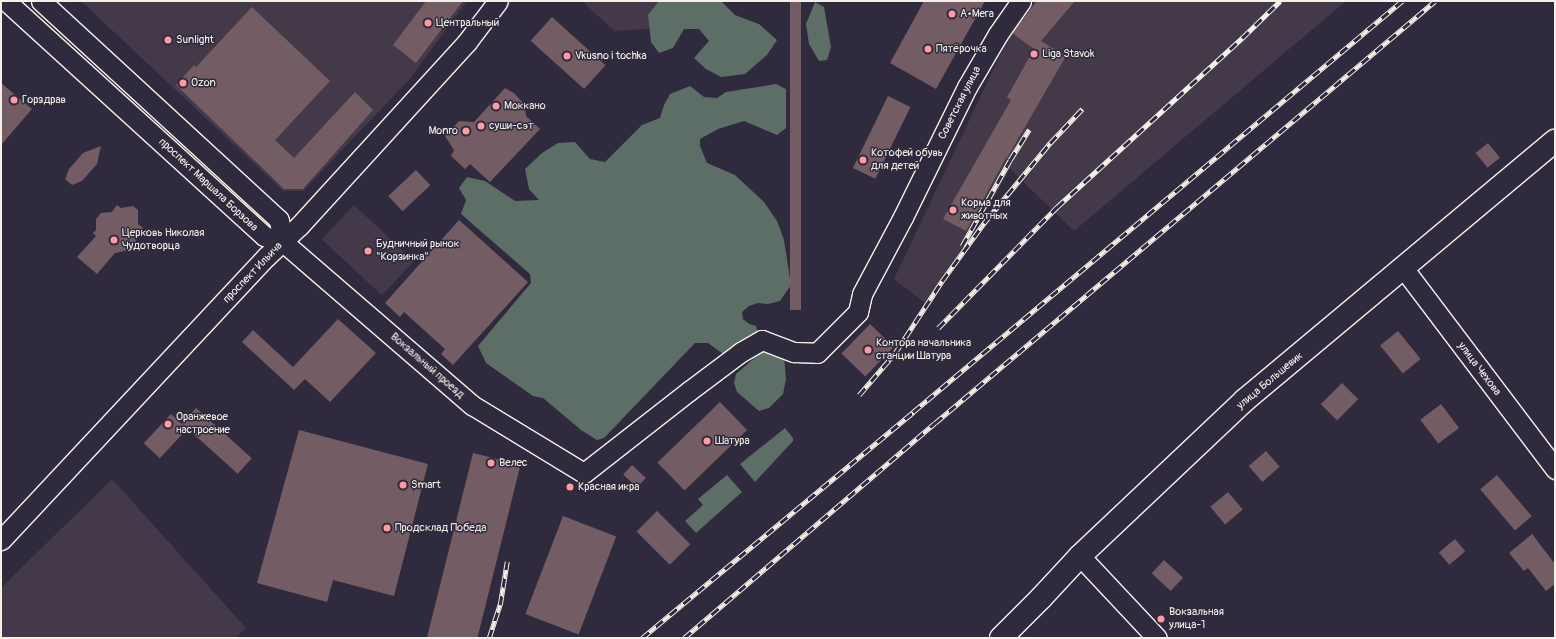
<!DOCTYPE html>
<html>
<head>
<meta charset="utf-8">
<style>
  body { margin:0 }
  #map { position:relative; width:1556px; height:639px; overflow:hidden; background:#2f2a3d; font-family:Pangolin,sans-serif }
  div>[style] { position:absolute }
  .built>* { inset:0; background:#443949; transform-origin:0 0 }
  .green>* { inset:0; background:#5d6e66 }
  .building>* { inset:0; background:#745c64; transform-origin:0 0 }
  .roads { filter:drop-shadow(1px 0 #f4f1e8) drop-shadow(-1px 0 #f4f1e8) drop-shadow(0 1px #f4f1e8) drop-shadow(0 -1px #f4f1e8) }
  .minor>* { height:19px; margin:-9.5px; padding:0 9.5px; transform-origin:9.5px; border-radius:9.5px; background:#2f2a3d }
  .major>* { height:22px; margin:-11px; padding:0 11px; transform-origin:11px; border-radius:11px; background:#2f2a3d }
  .rail>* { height:4.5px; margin-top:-2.25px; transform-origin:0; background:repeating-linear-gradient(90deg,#2f2a3d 0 9px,#f4f1e8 0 18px); box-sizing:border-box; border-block:1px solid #f4f1e8 }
  .dots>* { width:11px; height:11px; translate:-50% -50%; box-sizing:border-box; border:2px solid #2f2a3d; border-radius:50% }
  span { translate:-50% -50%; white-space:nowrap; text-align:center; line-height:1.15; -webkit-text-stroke:3px #2f2a3d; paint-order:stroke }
  .poi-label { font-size:11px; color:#f4f1e8 }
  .left { translate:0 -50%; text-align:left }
  .right { translate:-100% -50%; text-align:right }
  .street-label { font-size:11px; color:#f4f1e8 }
  .frame { position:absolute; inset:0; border:2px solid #f4f1e8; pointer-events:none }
</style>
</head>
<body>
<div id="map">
  <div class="built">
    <i style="clip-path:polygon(81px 1px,467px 1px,409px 80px,303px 191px,283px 191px)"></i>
    <i style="clip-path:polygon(582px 1px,687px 1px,663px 28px,614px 31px)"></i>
    <i style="clip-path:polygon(1035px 1px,1346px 1px,1074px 231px,1010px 169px,930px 307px,894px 279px,1011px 32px)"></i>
    <i style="left:354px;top:205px;width:82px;height:47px;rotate:43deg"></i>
    <i style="clip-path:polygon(112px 479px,246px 628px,235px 638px,1px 638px,1px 588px)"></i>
  </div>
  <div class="green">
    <i style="clip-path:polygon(659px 1px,721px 1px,735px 15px,759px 24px,777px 40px,767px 55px,745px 74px,721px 77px,706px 69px,694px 58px,709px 41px,699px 29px,684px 29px,673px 48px,659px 53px,651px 42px,648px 15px)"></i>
    <i style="clip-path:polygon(815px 2px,824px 7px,831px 47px,827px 60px,819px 61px,809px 44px,806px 24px)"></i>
    <i style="clip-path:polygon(776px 84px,786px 89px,786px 128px,777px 135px,744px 121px,718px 129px,700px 139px,700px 146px,707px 163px,735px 175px,764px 202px,777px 221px,784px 240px,791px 285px,780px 301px,768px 304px,758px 303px,749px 306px,742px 312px,743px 319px,749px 324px,756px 326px,759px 337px,726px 356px,708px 343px,695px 343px,604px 438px,597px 440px,581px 430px,543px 398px,533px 396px,486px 363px,478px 346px,531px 283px,530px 274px,461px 214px,466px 200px,459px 188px,467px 177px,485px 181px,515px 201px,539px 200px,529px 189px,525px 169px,542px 153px,558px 143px,575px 142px,590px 159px,605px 162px,642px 125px,660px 118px,664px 105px,670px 94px,690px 86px,704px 97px,717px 98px,726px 92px)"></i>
    <i style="clip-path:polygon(765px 349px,784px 357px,786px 379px,783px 394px,769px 408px,759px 411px,737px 392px,734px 383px,736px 374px)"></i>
    <i style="clip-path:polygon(785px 428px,793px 438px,793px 441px,755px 482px,740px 464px)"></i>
    <i style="clip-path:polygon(727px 475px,742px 492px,696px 533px,685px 521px,703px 505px,698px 499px)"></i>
  </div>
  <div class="building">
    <i style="clip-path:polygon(426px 1px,463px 1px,416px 63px,393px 45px)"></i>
    <i style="left:790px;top:1px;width:11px;height:309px"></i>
    <i style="clip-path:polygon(924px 1px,985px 1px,936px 89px,890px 63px)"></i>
    <i style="clip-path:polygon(1037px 1px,1075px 1px,1041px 41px,1066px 56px,1007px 158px,1006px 158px,966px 231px,943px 219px,1011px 100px,1007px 97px,1034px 49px,1012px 33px)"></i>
    <i style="clip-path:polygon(252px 7px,330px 81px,275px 140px,294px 158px,355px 92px,373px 110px,303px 189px,284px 189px,176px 85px,194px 65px,196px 67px)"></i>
    <i style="left:552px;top:17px;width:72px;height:32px;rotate:42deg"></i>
    <i style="clip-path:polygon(1px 83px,32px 109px,1px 145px)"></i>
    <i style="clip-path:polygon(505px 88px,514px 93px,525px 105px,526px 116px,540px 129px,490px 182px,470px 164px,465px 169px,451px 156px,454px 150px,445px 136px,459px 121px,474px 122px)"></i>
    <i style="left:888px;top:96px;width:25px;height:80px;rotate:26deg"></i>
    <i style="left:1488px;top:143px;width:19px;height:16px;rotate:51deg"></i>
    <i style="clip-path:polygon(101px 146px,97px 164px,82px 181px,72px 185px,65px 179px,69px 169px,83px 153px)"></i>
    <i style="left:416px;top:170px;width:21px;height:38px;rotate:47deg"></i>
    <i style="clip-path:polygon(117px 205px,121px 208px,133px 206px,138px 210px,138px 224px,143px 228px,134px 238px,137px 242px,133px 249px,115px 253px,97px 274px,77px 257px,96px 236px,93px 233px,96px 230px,96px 219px,101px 213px,112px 212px)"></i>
    <i style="clip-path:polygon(459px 220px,528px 282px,453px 365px,441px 354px,445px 349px,404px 312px,400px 317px,385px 303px)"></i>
    <i style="clip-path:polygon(338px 319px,376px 353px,330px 402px,305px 379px,294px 390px,242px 342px,253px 330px,293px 367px)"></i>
    <i style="left:870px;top:324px;width:33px;height:41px;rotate:44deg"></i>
    <i style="left:1398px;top:331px;width:36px;height:23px;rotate:51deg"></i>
    <i style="left:1342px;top:383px;width:23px;height:30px;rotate:45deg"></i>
    <i style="left:720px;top:402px;width:39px;height:87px;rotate:46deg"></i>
    <i style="left:1441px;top:404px;width:30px;height:26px;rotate:53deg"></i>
    <i style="left:196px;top:408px;width:75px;height:21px;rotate:42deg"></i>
    <i style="left:171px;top:414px;width:22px;height:40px;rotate:43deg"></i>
    <i style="clip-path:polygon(299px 430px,428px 464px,394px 596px,333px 580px,327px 602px,257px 583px)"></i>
    <i style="left:1266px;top:451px;width:21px;height:23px;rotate:49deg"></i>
    <i style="left:473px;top:453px;width:49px;height:190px;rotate:14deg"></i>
    <i style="left:632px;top:465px;width:19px;height:13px;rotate:43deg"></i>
    <i style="left:1497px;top:475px;width:54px;height:22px;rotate:50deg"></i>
    <i style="left:1228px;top:492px;width:23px;height:23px;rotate:50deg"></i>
    <i style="left:657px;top:511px;width:47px;height:29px;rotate:45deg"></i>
    <i style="left:563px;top:516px;width:57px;height:105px;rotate:21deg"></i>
    <i style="clip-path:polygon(1532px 534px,1555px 564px,1555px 584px,1546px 591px,1528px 568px,1524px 571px,1509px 553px)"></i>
    <i style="left:1455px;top:539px;width:16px;height:21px;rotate:50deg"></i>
    <i style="left:1164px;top:560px;width:26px;height:18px;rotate:43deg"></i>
  </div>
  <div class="roads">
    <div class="minor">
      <i style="left:6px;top:1px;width:349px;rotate:42.3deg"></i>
      <i style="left:264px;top:236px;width:20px;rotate:18deg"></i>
      <i style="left:283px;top:242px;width:250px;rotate:40.8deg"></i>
      <i style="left:472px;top:405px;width:131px;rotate:31.3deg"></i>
      <i style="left:584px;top:473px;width:133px;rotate:-38deg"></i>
      <i style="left:689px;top:391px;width:65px;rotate:-36.9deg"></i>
      <i style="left:741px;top:352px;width:24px;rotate:-30deg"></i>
      <i style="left:762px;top:340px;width:34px;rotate:21deg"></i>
      <i style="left:794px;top:352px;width:23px;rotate:2deg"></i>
      <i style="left:817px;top:353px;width:58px;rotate:-45deg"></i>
      <i style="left:858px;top:312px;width:18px;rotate:-77deg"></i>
      <i style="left:862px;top:294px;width:87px;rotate:-62deg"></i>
      <i style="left:903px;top:217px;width:145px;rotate:-63.8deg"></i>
      <i style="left:967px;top:87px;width:61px;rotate:-59.7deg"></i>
      <i style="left:998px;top:34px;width:40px;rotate:-55.1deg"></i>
      <i style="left:41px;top:1px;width:323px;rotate:42.6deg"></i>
      <i style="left:279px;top:220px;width:22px;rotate:80deg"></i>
      <i style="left:1404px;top:269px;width:251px;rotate:52.9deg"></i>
      <i style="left:1px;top:540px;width:389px;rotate:-46.9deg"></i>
      <i style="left:267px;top:256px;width:44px;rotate:-43.2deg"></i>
      <i style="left:299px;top:226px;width:249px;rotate:-47.6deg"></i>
      <i style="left:467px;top:42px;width:51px;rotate:-52.9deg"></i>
      <i style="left:1080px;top:556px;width:112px;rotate:46.8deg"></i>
    </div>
    <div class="major">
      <i style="left:1001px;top:638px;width:57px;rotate:-45deg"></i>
      <i style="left:1041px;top:598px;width:57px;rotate:-47.1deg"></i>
      <i style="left:1080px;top:556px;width:227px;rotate:-43.4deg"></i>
      <i style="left:1245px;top:400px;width:404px;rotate:-39.9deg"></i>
    </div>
  </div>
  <div class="rail">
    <i style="left:962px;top:246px;width:98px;rotate:-60.8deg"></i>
    <i style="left:1010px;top:160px;width:36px;rotate:-58deg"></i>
    <i style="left:938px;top:328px;width:170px;rotate:-45.5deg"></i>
    <i style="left:1057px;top:207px;width:251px;rotate:-42.4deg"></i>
    <i style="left:1242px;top:38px;width:53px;rotate:-44.2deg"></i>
    <i style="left:859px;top:395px;width:55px;rotate:-49.4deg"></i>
    <i style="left:895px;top:353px;width:86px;rotate:-56.9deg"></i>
    <i style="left:942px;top:281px;width:72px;rotate:-54.1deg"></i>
    <i style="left:984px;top:223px;width:104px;rotate:-50.5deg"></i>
    <i style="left:1050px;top:143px;width:47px;rotate:-46.7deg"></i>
    <i style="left:489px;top:638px;width:35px;rotate:-72deg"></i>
    <i style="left:500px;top:605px;width:44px;rotate:-80.8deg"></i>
    <i style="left:642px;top:638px;width:353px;rotate:-39.8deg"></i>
    <i style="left:913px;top:412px;width:639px;rotate:-40.05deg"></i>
    <i style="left:684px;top:638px;width:330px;rotate:-40.6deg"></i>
    <i style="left:935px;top:423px;width:654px;rotate:-40.16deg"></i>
  </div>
  <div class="dots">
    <i style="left:952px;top:14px;background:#ff9aa2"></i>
    <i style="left:428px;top:23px;background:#ff9aa2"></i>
    <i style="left:168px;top:40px;background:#ff9aa2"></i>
    <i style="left:928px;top:49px;background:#ff9aa2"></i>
    <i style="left:1034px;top:54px;background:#ff9aa2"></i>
    <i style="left:567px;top:56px;background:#ff9aa2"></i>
    <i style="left:183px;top:83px;background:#ff9aa2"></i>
    <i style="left:14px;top:100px;background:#ff9aa2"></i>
    <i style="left:496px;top:106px;background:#ff9aa2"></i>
    <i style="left:481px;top:126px;background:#ff9aa2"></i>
    <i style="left:466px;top:131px;background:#ff9aa2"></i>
    <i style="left:863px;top:160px;background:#ff9aa2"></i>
    <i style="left:953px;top:210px;background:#ff9aa2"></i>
    <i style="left:114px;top:240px;background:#ff9aa2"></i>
    <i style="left:368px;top:251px;background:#ff9aa2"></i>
    <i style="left:868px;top:350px;background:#ff9aa2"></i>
    <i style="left:168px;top:424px;background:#ff9aa2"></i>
    <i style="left:707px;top:441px;background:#ff9aa2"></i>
    <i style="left:491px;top:463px;background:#ff9aa2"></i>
    <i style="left:403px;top:485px;background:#ff9aa2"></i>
    <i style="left:570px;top:487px;background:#ff9aa2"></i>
    <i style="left:387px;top:528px;background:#ff9aa2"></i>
    <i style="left:1161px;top:619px;background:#ff9aa2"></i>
  </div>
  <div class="poi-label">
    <span class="left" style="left:960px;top:14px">А•Мега</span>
    <span class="left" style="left:436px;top:23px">Центральный</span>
    <span class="left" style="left:176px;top:40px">Sunlight</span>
    <span class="left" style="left:936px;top:49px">Пятёрочка</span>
    <span class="left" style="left:1042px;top:54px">Liga Stavok</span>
    <span class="left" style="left:575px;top:56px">Vkusno i tochka</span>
    <span class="left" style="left:191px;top:83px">Ozon</span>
    <span class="left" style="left:22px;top:100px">Горздрав</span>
    <span class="left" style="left:504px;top:106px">Моккано</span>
    <span class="left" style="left:489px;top:126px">суши-сэт</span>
    <span class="right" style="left:458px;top:131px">Monro</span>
    <span class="left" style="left:871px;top:160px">Котофей обувь<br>для детей</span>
    <span class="left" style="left:961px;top:210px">Корма для<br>животных</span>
    <span class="left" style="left:122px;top:240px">Церковь Николая<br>Чудотворца</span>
    <span class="left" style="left:376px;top:251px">Будничный рынок<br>"Корзинка"</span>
    <span class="left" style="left:876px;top:350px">Контора начальника<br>станции Шатура</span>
    <span class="left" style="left:176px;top:424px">Оранжевое<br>настроение</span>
    <span class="left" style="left:715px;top:441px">Шатура</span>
    <span class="left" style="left:499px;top:463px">Велес</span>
    <span class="left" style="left:411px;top:485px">Smart</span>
    <span class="left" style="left:578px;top:487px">Красная икра</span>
    <span class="left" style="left:395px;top:528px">Продсклад Победа</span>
    <span class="left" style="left:1169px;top:619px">Вокзальная<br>улица-1</span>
  </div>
  <div class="street-label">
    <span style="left:960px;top:103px;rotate:-63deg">Советская улица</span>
    <span style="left:208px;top:185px;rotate:43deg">проспект Маршала Борзова</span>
    <span style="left:253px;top:273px;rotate:-46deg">проспект Ильича</span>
    <span style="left:427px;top:366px;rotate:41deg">Вокзальный проезд</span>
    <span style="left:1479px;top:369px;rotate:53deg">улица Чехова</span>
    <span style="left:1270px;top:381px;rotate:-40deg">улица Большевик</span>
  </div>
  <div class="frame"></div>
</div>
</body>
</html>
